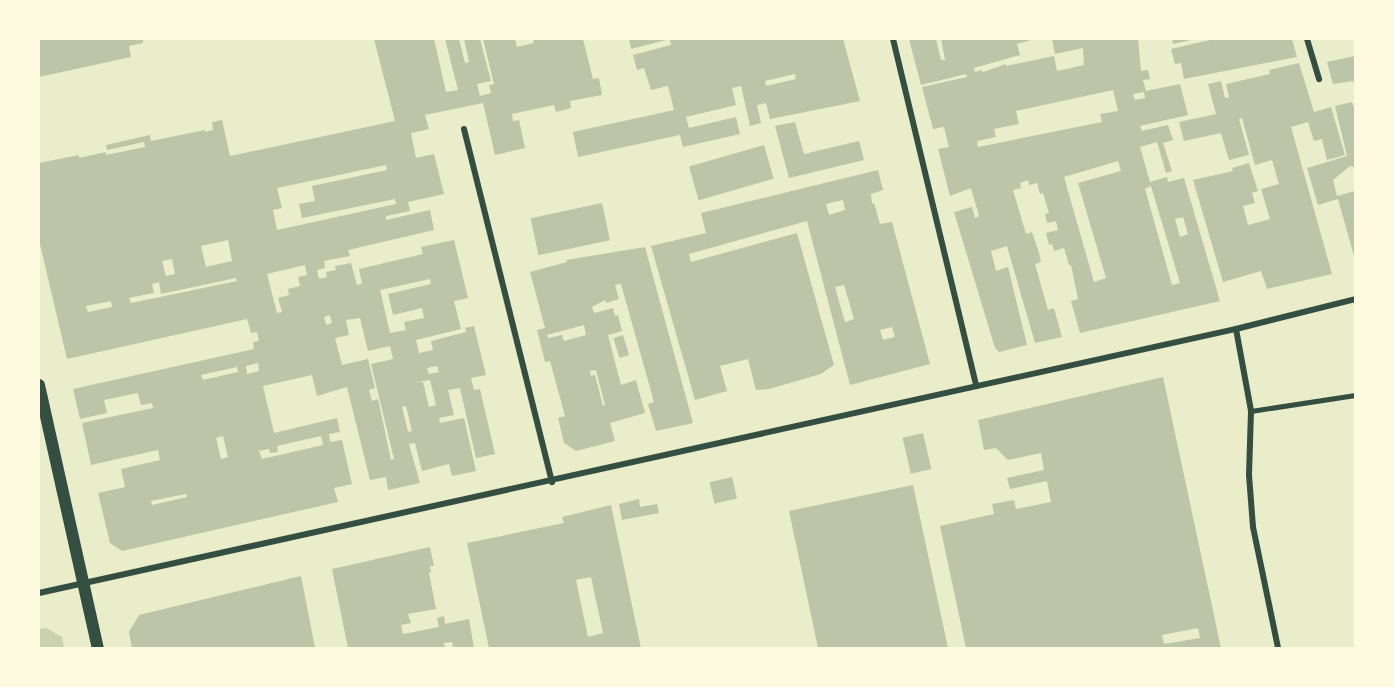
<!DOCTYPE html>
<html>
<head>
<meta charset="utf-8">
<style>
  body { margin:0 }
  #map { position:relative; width:1394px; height:687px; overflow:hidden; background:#e9edc9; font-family:Quicksand,sans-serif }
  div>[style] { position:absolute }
  .green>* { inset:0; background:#cad2ad }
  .building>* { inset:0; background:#bcc5a7; transform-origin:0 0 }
  .service>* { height:4.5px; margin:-2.25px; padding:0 2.25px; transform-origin:2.25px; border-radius:2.25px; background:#344e41 }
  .minor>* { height:6px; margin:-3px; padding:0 3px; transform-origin:3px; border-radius:3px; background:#344e41 }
  .secondary>* { height:12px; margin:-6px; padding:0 6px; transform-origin:6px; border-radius:6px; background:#344e41 }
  span { translate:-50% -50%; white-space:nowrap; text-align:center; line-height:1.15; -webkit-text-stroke:4.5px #fefae0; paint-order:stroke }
  .frame { position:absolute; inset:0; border:40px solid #fefae0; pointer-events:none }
</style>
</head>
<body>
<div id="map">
  <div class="green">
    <i style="clip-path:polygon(46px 628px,62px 637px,64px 648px,39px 648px,39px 629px)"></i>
  </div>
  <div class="building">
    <i style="clip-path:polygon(39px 39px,143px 39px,143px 43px,129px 46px,131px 57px,39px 77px)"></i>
    <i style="clip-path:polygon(evenodd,374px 39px,434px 39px,446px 92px,458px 90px,445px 39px,459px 39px,465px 63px,469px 62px,464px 39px,480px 39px,491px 81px,477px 84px,480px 96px,491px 93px,489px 85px,494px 84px,483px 39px,515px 39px,517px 47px,534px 43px,533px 39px,583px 39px,593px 79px,599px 78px,602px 95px,570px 101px,571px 108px,556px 112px,554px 105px,512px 114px,513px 121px,519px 120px,525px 148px,495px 155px,483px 103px,425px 115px,429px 129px,411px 133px,416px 158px,434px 154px,444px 194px,408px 202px,410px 211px,386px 216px,386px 220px,430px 210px,434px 230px,348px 250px,350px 256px,324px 261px,325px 268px,317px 270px,319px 279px,327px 277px,326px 272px,336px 270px,335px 266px,351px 263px,357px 285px,362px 284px,359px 269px,423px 254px,421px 247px,454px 240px,468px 298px,454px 301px,461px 329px,416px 340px,419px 353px,433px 350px,431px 341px,466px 332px,465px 328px,474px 326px,486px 375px,471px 378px,474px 390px,480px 389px,495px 454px,476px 458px,460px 388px,448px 390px,454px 415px,439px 418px,440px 423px,464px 418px,476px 471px,452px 476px,449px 464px,422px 471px,415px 443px,409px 444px,420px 483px,388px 490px,386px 477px,370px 480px,347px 387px,317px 396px,312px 375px,263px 386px,274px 433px,337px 418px,340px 432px,329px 434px,330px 442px,342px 440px,352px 484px,334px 488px,338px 502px,122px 551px,110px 543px,98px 493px,125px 487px,121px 469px,160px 460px,158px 450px,91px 465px,82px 423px,153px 408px,152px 403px,141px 405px,138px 393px,104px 400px,107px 413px,80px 419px,73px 389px,254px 349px,253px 342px,259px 341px,257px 332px,251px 333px,247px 319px,67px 359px,39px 240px,39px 163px,79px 155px,79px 158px,106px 152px,106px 155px,145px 147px,144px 142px,107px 150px,106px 145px,150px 135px,151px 141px,205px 130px,205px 132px,213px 130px,212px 122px,222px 120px,230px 156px,395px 121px,374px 39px,386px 165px,387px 170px,312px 186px,315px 201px,299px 204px,302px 218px,395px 199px,396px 204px,277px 230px,273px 210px,282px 208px,277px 188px,386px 165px,374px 39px,228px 240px,232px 261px,206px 267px,201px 246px,228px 240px,374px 39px,172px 259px,175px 274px,166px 276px,162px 261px,172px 259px,374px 39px,305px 265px,307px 275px,298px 277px,300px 286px,288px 289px,289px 295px,278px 298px,282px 312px,277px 313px,267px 274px,305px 265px,374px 39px,236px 278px,237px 281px,131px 303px,129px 298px,154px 293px,152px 284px,159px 282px,161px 294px,236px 278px,374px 39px,430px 279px,431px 284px,388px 294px,393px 315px,422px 308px,424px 318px,404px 322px,406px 330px,390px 333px,380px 290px,430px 279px,374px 39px,111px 301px,112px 307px,88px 312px,86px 306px,111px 301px,374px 39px,330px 315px,332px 323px,326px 325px,324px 317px,330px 315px,374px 39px,360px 318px,368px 351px,390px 346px,393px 359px,371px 364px,394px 459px,391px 460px,378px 399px,372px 401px,369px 390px,375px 388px,368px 359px,342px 365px,335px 338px,349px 335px,346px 320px,360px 318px,374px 39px,258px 363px,259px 371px,247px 374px,246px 366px,258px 363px,374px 39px,437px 366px,439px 372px,429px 374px,427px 368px,437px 366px,374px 39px,237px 367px,238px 372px,203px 380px,201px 375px,237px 367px,374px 39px,430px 380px,436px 405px,429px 407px,423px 382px,413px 383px,430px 380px,374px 39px,406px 406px,412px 431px,408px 432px,402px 407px,406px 406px,374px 39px,223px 436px,228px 457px,221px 459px,216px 438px,223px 436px,374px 39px,321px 436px,323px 445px,262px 459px,259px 451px,269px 449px,270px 453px,278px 452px,277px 446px,321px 436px,374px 39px,186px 494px,187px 497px,152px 505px,151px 501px,186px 494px)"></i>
    <i style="clip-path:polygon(629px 39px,666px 39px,666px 40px,631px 49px)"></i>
    <i style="clip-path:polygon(evenodd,670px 39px,843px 39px,860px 101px,770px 119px,766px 103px,757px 105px,761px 123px,750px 126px,741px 86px,732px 88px,736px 105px,686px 117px,689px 128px,736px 117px,740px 134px,683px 147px,680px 135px,578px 157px,573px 132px,674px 110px,668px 86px,651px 90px,644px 68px,637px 70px,633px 55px,671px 45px,670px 39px,795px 74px,796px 79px,766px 86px,765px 81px,795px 74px)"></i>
    <i style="clip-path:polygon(evenodd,909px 39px,936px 39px,941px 60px,945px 60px,941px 39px,1035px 39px,1017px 44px,1020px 55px,974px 68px,975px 72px,982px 70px,983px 72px,1006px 64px,1006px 66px,1054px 56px,1057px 71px,1084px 65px,1083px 48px,1055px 54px,1052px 39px,1138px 39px,1141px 71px,1148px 70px,1150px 79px,1143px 80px,1146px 91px,1180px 84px,1188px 115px,1140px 126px,1142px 131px,1168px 125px,1173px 140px,1163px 143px,1172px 171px,1166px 173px,1157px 142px,1140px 147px,1150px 182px,1167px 177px,1168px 182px,1184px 178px,1220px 301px,1080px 333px,1071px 301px,1078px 299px,1071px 265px,1069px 265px,1064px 248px,1054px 251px,1052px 244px,1049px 245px,1046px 233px,1058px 230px,1056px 221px,1047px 223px,1045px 214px,1049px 213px,1043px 193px,1040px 194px,1037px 183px,1029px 185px,1028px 180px,1020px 183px,1021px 188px,1013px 190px,1026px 234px,1032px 232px,1039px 253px,1041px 262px,1035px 264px,1048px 310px,1054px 308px,1062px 337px,1035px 343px,1007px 246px,991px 251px,996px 271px,1008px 267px,1027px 345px,999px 352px,995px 348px,954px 212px,972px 207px,975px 218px,979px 216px,971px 188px,950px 196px,938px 149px,949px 147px,944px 127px,933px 129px,922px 87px,967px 77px,966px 74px,921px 85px,909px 39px,1113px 90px,1118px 111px,1100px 114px,1102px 122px,978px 147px,977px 141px,996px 137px,994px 129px,1019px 124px,1016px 111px,1113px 90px,909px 39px,1144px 92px,1145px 98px,1135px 100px,1133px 94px,1144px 92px,909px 39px,1118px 161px,1121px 171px,1078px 183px,1106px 278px,1094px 282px,1064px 177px,1118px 161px,909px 39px,1151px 186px,1180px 283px,1172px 285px,1145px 189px,1151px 186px,909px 39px,1183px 217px,1188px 234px,1180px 237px,1175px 219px,1183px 217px)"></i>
    <i style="clip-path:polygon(1172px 39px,1191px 39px,1191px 40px,1173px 44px)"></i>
    <i style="clip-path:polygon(1214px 39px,1292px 39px,1297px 57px,1184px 79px,1181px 63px,1175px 64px,1171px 49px)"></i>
    <i style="clip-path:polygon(1355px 56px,1355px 87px,1353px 81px,1333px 84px,1327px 62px)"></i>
    <i style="clip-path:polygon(1299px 63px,1314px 112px,1331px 107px,1345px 155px,1327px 160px,1322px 139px,1314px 141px,1308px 122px,1291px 127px,1332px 274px,1267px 289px,1261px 271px,1223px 282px,1193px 180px,1233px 171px,1232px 168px,1249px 163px,1258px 191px,1252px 193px,1255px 203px,1243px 206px,1248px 225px,1270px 219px,1261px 189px,1279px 184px,1272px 160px,1255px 165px,1242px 118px,1239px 119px,1249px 155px,1229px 160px,1221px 133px,1184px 141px,1179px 122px,1216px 114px,1208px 84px,1221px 81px,1225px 98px,1229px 97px,1226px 84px,1270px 74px,1269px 70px)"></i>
    <i style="clip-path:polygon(1352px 102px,1355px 110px,1355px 167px,1350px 166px,1333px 180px,1337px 196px,1355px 191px,1354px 256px,1338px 199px,1318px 205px,1307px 168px,1347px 156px,1335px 106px)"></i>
    <i style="clip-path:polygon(795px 122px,804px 154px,859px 141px,864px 160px,789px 178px,775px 126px)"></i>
    <i style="left:764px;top:145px;width:35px;height:78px;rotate:74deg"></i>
    <i style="clip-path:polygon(evenodd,878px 170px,883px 190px,871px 194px,872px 204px,874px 203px,880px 224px,892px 222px,930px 364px,850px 385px,807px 221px,689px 254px,691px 262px,797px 233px,834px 365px,821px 374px,769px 389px,756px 390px,748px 359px,720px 366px,727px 391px,695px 400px,651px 246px,706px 233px,701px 213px,878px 170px,843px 200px,845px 210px,829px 215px,826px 204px,843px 200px,878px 170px,844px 285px,854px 319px,845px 322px,835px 287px,844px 285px,878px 170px,892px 327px,895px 337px,883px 340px,880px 330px,892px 327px)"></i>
    <i style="left:602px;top:203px;width:38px;height:73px;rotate:78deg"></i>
    <i style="clip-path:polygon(evenodd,645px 247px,693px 423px,656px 431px,648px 404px,654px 402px,621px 284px,615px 285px,619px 299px,606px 303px,605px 300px,592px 307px,594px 313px,613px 308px,615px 316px,618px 315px,622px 331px,608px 335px,621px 385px,636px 380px,645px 413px,610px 423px,615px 441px,576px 451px,564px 443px,558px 418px,565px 416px,550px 361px,545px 362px,537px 330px,545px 328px,530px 272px,567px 262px,566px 260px,645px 247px,584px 325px,586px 335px,564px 341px,562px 335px,548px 338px,547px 335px,584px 325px,645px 247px,596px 370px,605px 405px,603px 406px,595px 375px,591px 376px,590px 371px,596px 370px)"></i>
    <i style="left:623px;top:335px;width:21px;height:10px;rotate:73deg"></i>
    <i style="clip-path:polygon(evenodd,1163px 377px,1221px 648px,966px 648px,940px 526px,994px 514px,992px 504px,1014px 500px,1016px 509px,1051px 502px,1047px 481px,1010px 489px,1007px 478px,1044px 470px,1041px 453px,1008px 460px,996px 448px,984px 450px,978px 420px,1163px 377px,1198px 628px,1200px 638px,1164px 644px,1162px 635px,1198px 628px)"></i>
    <i style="left:923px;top:433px;width:37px;height:21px;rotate:77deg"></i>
    <i style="left:732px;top:477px;width:22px;height:23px;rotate:77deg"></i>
    <i style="clip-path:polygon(913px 485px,948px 648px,818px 648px,789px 511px)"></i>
    <i style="clip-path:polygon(639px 499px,640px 507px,657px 504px,659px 513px,622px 520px,619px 504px)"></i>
    <i style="clip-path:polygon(evenodd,611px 505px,641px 648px,489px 648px,467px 543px,564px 523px,562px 517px,611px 505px,591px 577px,603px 633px,588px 637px,576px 580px,591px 577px)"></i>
    <i style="clip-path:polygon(430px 547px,434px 566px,430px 566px,431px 572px,429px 573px,436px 609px,408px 614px,411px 623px,401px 625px,403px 634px,439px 627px,437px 618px,444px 616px,445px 624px,469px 619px,474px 648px,453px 648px,452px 642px,444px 643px,445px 648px,348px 648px,332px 569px)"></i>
    <i style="clip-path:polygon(301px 576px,315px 648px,132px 648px,129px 632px,139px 615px)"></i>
  </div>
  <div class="service">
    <i style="left:1251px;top:411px;width:105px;rotate:-8.7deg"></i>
  </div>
  <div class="minor">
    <i style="left:893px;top:39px;width:357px;rotate:76.5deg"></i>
    <i style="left:1307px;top:39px;width:42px;rotate:73.3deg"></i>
    <i style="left:464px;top:129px;width:364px;rotate:76deg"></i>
    <i style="left:1236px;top:329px;width:83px;rotate:79.6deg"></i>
    <i style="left:1251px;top:411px;width:64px;rotate:91.8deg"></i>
    <i style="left:1249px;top:475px;width:52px;rotate:85.6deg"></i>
    <i style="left:1253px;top:527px;width:124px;rotate:78.3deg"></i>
    <i style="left:39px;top:593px;width:1226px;rotate:-12.44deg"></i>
    <i style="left:1236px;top:329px;width:123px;rotate:-14.1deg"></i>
  </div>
  <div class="secondary">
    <i style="left:39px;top:385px;width:270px;rotate:77.4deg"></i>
  </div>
  <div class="frame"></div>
</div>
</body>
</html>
